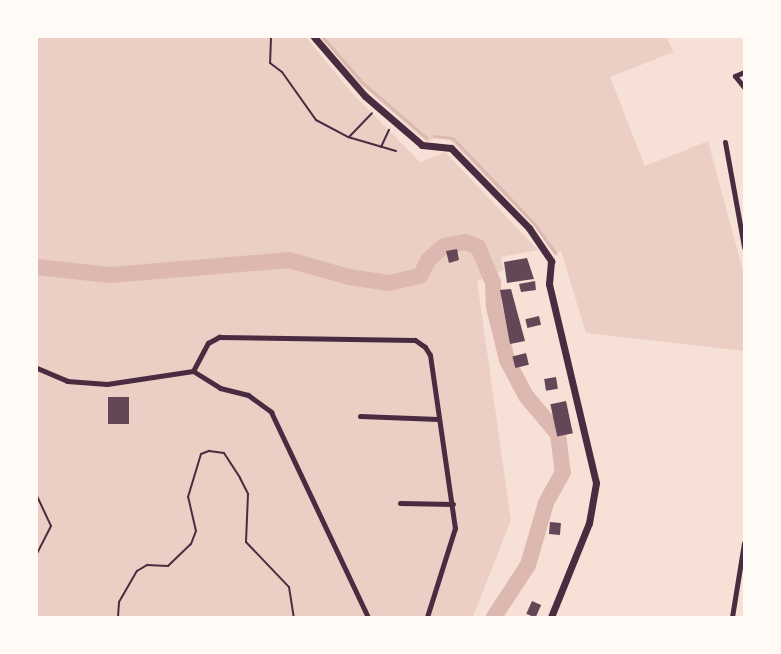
<!DOCTYPE html>
<html>
<head>
<meta charset="utf-8">
<style>
  body { margin:0 }
  #map { position:relative; width:781px; height:654px; overflow:hidden; background:#f7e1d7; font-family:"Asap Condensed",sans-serif }
  div>[style] { position:absolute }
  .green>* { inset:0; background:#ebcfc5 }
  .stream>* { height:2.5px; margin:-1.25px; padding:0 1.25px; transform-origin:1.25px; border-radius:1.25px; background:#dcb8b0 }
  .river>* { height:16px; margin:-8px; padding:0 8px; transform-origin:8px; border-radius:8px; background:#dcb8b0 }
  .building>* { inset:0; background:#644757; transform-origin:0 0 }
  .path>* { height:2px; margin:-1px; padding:0 1px; transform-origin:1px; border-radius:1px; background:#4a2c40 }
  .minor>* { height:5px; margin:-2.5px; padding:0 2.5px; transform-origin:2.5px; border-radius:2.5px; background:#4a2c40 }
  .tertiary>* { height:7px; margin:-3.5px; padding:0 3.5px; transform-origin:3.5px; border-radius:3.5px; background:#4a2c40 }
  span { translate:-50% -50%; white-space:nowrap; text-align:center; line-height:1.15; -webkit-text-stroke:5px #fffaf5; paint-order:stroke }
  .frame { position:absolute; inset:0; border:38px solid #fffaf5; pointer-events:none }
</style>
</head>
<body>
<div id="map">
  <div class="green">
    <i style="clip-path:polygon(37px 37px,306px 37px,352px 93px,420px 162px,445px 152px,538px 250px,501px 257px,504px 270px,477px 281px,511px 520px,473px 617px,37px 617px)"></i>
    <i style="clip-path:polygon(320px 37px,666px 37px,674px 52px,610px 77px,645px 166px,708px 141px,744px 275px,744px 351px,586px 333px,561px 251px,554px 255px,535px 227px,450px 140px,438px 137px,427px 142px,361px 85px)"></i>
  </div>
  <div class="stream">
    <i style="left:323px;top:37px;width:61px;rotate:49deg"></i>
    <i style="left:363px;top:83px;width:84px;rotate:40.7deg"></i>
    <i style="left:434px;top:136px;width:19px;rotate:6deg"></i>
    <i style="left:453px;top:138px;width:117px;rotate:46.4deg"></i>
    <i style="left:534px;top:223px;width:37px;rotate:54deg"></i>
  </div>
  <div class="river">
    <i style="left:37px;top:267px;width:73px;rotate:6.3deg"></i>
    <i style="left:110px;top:275px;width:180px;rotate:-4.8deg"></i>
    <i style="left:289px;top:260px;width:62px;rotate:15.8deg"></i>
    <i style="left:349px;top:277px;width:40px;rotate:8.5deg"></i>
    <i style="left:389px;top:283px;width:32px;rotate:-13deg"></i>
    <i style="left:420px;top:276px;width:19px;rotate:-62deg"></i>
    <i style="left:429px;top:259px;width:20px;rotate:-41deg"></i>
    <i style="left:444px;top:246px;width:22px;rotate:-10deg"></i>
    <i style="left:466px;top:242px;width:13px;rotate:23deg"></i>
    <i style="left:478px;top:247px;width:38px;rotate:67deg"></i>
    <i style="left:493px;top:282px;width:25px;rotate:88deg"></i>
    <i style="left:494px;top:307px;width:55px;rotate:76.2deg"></i>
    <i style="left:507px;top:360px;width:41px;rotate:62.2deg"></i>
    <i style="left:526px;top:396px;width:50px;rotate:49.9deg"></i>
    <i style="left:558px;top:434px;width:38px;rotate:83deg"></i>
    <i style="left:563px;top:472px;width:35px;rotate:119deg"></i>
    <i style="left:546px;top:503px;width:65px;rotate:106.2deg"></i>
    <i style="left:528px;top:565px;width:62px;rotate:123.2deg"></i>
  </div>
  <div class="building">
    <i style="clip-path:polygon(457px 249px,459px 260px,449px 263px,446px 251px)"></i>
    <i style="clip-path:polygon(527px 258px,534px 279px,507px 283px,504px 262px)"></i>
    <i style="clip-path:polygon(535px 281px,536px 290px,521px 292px,519px 284px)"></i>
    <i style="clip-path:polygon(511px 289px,525px 341px,510px 344px,500px 290px)"></i>
    <i style="left:539px;top:316px;width:9px;height:14px;rotate:77deg"></i>
    <i style="left:526px;top:353px;width:12px;height:14px;rotate:76deg"></i>
    <i style="left:556px;top:377px;width:12px;height:12px;rotate:81deg"></i>
    <i style="left:108px;top:397px;width:21px;height:27px"></i>
    <i style="left:566px;top:401px;width:33px;height:16px;rotate:78deg"></i>
    <i style="left:550px;top:522px;width:11px;height:12px;rotate:5deg"></i>
    <i style="left:532px;top:601px;width:10px;height:14px;rotate:24deg"></i>
  </div>
  <div class="path">
    <i style="left:271px;top:37px;width:26px;rotate:92deg"></i>
    <i style="left:270px;top:63px;width:15px;rotate:37deg"></i>
    <i style="left:282px;top:72px;width:59px;rotate:54.7deg"></i>
    <i style="left:316px;top:120px;width:36px;rotate:28deg"></i>
    <i style="left:348px;top:137px;width:50px;rotate:16.3deg"></i>
    <i style="left:349px;top:137px;width:33px;rotate:-46deg"></i>
    <i style="left:381px;top:147px;width:19px;rotate:-65deg"></i>
    <i style="left:37px;top:496px;width:33px;rotate:65deg"></i>
    <i style="left:51px;top:526px;width:31px;rotate:117deg"></i>
    <i style="left:118px;top:617px;width:15px;rotate:-86deg"></i>
    <i style="left:119px;top:602px;width:36px;rotate:-60deg"></i>
    <i style="left:137px;top:571px;width:12px;rotate:-31deg"></i>
    <i style="left:147px;top:565px;width:21px;rotate:3deg"></i>
    <i style="left:168px;top:566px;width:32px;rotate:-44deg"></i>
    <i style="left:191px;top:544px;width:14px;rotate:-69deg"></i>
    <i style="left:196px;top:531px;width:35px;rotate:-103deg"></i>
    <i style="left:188px;top:497px;width:45px;rotate:-73.2deg"></i>
    <i style="left:201px;top:454px;width:9px;rotate:-21deg"></i>
    <i style="left:209px;top:451px;width:15px;rotate:8deg"></i>
    <i style="left:224px;top:453px;width:30px;rotate:57deg"></i>
    <i style="left:240px;top:478px;width:18px;rotate:63deg"></i>
    <i style="left:248px;top:494px;width:48px;rotate:92.4deg"></i>
    <i style="left:246px;top:542px;width:62px;rotate:46.3deg"></i>
    <i style="left:289px;top:587px;width:30px;rotate:81deg"></i>
  </div>
  <div class="minor">
    <i style="left:744px;top:72px;width:10px;rotate:156deg"></i>
    <i style="left:735px;top:76px;width:14px;rotate:51deg"></i>
    <i style="left:725px;top:142px;width:107px;rotate:79.7deg"></i>
    <i style="left:37px;top:368px;width:33px;rotate:23deg"></i>
    <i style="left:67px;top:381px;width:40px;rotate:4.3deg"></i>
    <i style="left:107px;top:384px;width:87px;rotate:-8.6deg"></i>
    <i style="left:193px;top:371px;width:32px;rotate:32deg"></i>
    <i style="left:220px;top:388px;width:29px;rotate:14deg"></i>
    <i style="left:248px;top:395px;width:29px;rotate:36deg"></i>
    <i style="left:271px;top:412px;width:227px;rotate:64.7deg"></i>
    <i style="left:193px;top:371px;width:32px;rotate:-62deg"></i>
    <i style="left:208px;top:343px;width:13px;rotate:-29deg"></i>
    <i style="left:219px;top:337px;width:196px;rotate:0.9deg"></i>
    <i style="left:415px;top:340px;width:12px;rotate:35deg"></i>
    <i style="left:425px;top:347px;width:9px;rotate:58deg"></i>
    <i style="left:430px;top:355px;width:175px;rotate:81.8deg"></i>
    <i style="left:455px;top:528px;width:93px;rotate:107.5deg"></i>
    <i style="left:360px;top:416px;width:78px;rotate:2.2deg"></i>
    <i style="left:400px;top:503px;width:53px;rotate:1.1deg"></i>
    <i style="left:732px;top:617px;width:75px;rotate:-80.8deg"></i>
  </div>
  <div class="tertiary">
    <i style="left:314px;top:37px;width:78px;rotate:49.2deg"></i>
    <i style="left:365px;top:96px;width:75px;rotate:40.7deg"></i>
    <i style="left:422px;top:145px;width:29px;rotate:6deg"></i>
    <i style="left:451px;top:148px;width:112px;rotate:45.7deg"></i>
    <i style="left:529px;top:228px;width:40px;rotate:56deg"></i>
    <i style="left:551px;top:261px;width:23px;rotate:95deg"></i>
    <i style="left:549px;top:284px;width:204px;rotate:76.7deg"></i>
    <i style="left:596px;top:483px;width:41px;rotate:99.9deg"></i>
    <i style="left:589px;top:523px;width:101px;rotate:112deg"></i>
  </div>
  <div class="frame"></div>
</div>
</body>
</html>
